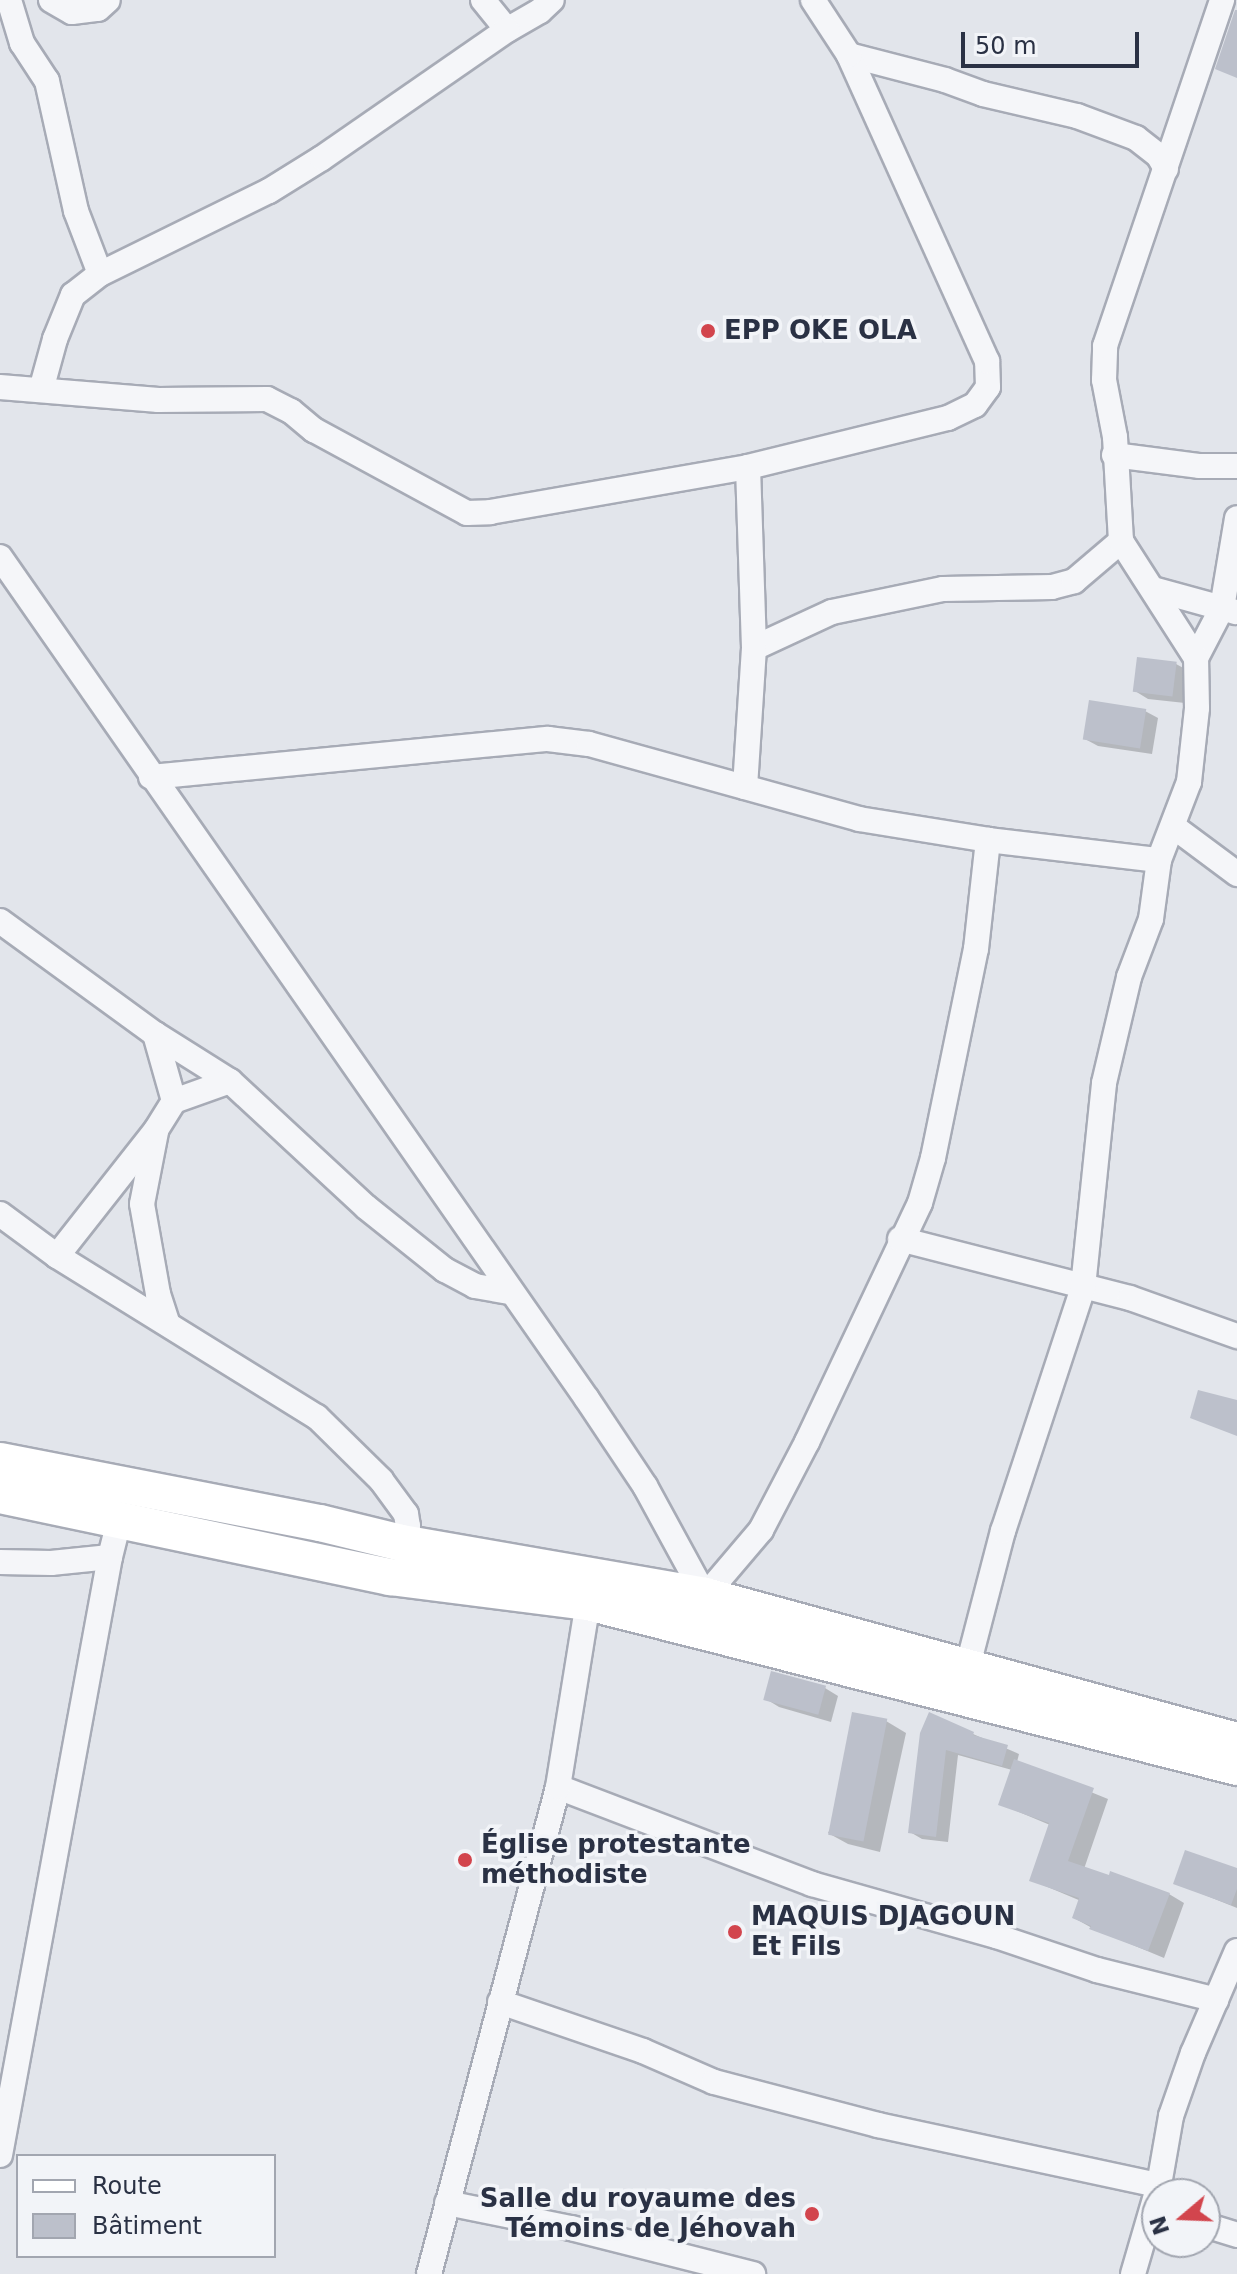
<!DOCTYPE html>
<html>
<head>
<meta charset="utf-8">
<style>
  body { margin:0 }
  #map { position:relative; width:1237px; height:2274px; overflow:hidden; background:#e2e5eb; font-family:"DejaVu Sans",sans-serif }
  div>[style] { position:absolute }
  .shadow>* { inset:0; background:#0003 }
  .building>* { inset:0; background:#bcc0cb; transform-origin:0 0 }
  .roads { filter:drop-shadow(2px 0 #a7abb6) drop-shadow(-2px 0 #a7abb6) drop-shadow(0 2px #a7abb6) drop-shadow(0 -2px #a7abb6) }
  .minor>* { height:24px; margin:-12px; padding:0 12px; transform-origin:12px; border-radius:12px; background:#f5f6f9 }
  .primary>* { height:36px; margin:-18px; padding:0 18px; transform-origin:18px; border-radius:18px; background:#fff }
  .dots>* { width:22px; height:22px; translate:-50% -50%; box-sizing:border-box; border:4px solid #f2f4f8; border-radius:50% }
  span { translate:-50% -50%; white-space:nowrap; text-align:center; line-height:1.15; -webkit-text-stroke:7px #f2f4f8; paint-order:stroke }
  .poi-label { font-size:26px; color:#2a3144; font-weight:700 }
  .left { translate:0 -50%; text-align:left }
  .right { translate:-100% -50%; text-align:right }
  .legend { position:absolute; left:16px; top:2154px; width:260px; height:104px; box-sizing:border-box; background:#f2f4f8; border:2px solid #a2a6b0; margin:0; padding:10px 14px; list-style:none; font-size:24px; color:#2a3144 }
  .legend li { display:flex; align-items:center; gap:16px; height:40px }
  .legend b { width:40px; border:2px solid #a2a6b0 }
  .north { position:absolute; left:1141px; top:2178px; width:80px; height:80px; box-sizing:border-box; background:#f2f4f8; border:2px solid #a2a6b0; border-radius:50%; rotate:251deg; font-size:22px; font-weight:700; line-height:32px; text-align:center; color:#2a3144 }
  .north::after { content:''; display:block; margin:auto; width:28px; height:36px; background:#d2454d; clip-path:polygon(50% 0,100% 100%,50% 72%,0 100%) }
  .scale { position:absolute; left:961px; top:32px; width:178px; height:36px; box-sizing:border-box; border:4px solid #2a3144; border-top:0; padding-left:10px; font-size:24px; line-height:28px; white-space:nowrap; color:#2a3144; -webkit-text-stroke:6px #f2f4f8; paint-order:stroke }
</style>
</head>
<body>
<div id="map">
  <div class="shadow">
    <i style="clip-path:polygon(1176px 664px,1189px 671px,1185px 703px,1148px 699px,1135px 691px)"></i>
    <i style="clip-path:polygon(1145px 711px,1158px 718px,1152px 754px,1098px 746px,1085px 739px)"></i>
    <i style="clip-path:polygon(825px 1688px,838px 1696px,831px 1722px,779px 1707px,766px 1699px)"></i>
    <i style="clip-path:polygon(886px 1721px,906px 1733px,880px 1852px,848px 1844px,828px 1833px)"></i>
    <i style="clip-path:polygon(921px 1734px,973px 1734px,1019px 1754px,1017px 1762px,1108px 1799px,1084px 1869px,1169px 1894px,1184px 1903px,1164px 1958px,1092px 1928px,1074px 1918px,1081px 1901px,1031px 1880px,1050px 1825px,1000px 1804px,1012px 1770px,958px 1755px,948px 1842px,922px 1839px,910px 1832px)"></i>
    <i style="clip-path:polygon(1237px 1871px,1237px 1908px,1175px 1883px)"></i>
  </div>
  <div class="building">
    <i style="clip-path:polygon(1235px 10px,1237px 10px,1237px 78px,1215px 69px)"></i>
    <i style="left:1137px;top:657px;width:40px;height:35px;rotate:7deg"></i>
    <i style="left:1089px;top:700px;width:58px;height:40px;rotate:9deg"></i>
    <i style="clip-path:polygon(1198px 1390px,1237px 1400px,1237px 1436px,1190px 1418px)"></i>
    <i style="left:771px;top:1671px;width:57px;height:30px;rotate:15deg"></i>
    <i style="left:852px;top:1712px;width:36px;height:125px;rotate:11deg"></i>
    <i style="clip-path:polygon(929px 1712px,974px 1732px,973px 1735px,1008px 1745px,1002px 1766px,946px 1750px,936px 1837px,908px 1833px,920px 1733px)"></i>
    <i style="clip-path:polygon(1014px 1759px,1094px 1788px,1068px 1861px,1109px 1875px,1110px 1871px,1170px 1893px,1148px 1951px,1089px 1929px,1091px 1926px,1072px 1918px,1079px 1898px,1029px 1881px,1049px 1823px,998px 1805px)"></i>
    <i style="clip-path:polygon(1185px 1850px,1237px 1868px,1237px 1889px,1231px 1905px,1173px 1884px)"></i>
  </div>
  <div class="roads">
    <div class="minor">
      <i style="left:9px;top:0;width:45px;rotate:73.2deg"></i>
      <i style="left:22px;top:43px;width:45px;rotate:56.7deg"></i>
      <i style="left:47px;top:81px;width:133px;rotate:77.4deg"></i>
      <i style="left:76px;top:211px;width:67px;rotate:69.1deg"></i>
      <i style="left:51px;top:0;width:24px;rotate:30deg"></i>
      <i style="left:72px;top:12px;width:26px;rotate:-7deg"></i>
      <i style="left:98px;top:9px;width:13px;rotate:-42deg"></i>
      <i style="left:483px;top:0;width:38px;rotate:51deg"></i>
      <i style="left:507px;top:30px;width:38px;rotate:-30deg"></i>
      <i style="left:540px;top:11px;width:16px;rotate:-43deg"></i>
      <i style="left:849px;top:55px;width:99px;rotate:14.6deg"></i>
      <i style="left:945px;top:80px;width:40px;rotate:20.2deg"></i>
      <i style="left:983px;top:94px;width:97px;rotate:13.2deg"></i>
      <i style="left:1077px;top:116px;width:63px;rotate:20.4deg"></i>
      <i style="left:1136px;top:138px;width:28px;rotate:38deg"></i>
      <i style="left:1158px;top:155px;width:16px;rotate:60deg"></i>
      <i style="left:0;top:387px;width:159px;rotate:4.7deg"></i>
      <i style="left:158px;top:400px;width:109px;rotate:-0.5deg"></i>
      <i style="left:267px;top:399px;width:27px;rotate:27deg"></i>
      <i style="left:291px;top:411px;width:30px;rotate:40deg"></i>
      <i style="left:314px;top:430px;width:174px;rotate:28.5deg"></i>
      <i style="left:467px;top:513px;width:23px;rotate:-2deg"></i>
      <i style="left:490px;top:512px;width:262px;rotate:-9.9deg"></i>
      <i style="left:748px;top:467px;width:206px;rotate:-13.8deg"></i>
      <i style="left:948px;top:418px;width:30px;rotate:-26deg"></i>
      <i style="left:975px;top:405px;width:22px;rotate:-54deg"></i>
      <i style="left:988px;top:387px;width:26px;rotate:-92deg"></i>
      <i style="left:987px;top:361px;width:336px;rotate:-114.3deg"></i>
      <i style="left:849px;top:55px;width:66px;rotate:-123.2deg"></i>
      <i style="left:41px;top:390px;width:53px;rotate:-74.6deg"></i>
      <i style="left:55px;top:339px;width:48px;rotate:-67.8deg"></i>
      <i style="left:73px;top:295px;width:34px;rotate:-38deg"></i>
      <i style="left:100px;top:274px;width:188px;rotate:-26.2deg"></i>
      <i style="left:269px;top:191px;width:62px;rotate:-31.9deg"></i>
      <i style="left:322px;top:158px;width:225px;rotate:-34.7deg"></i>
      <i style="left:1114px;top:455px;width:87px;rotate:7.3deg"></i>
      <i style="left:1200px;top:466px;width:37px"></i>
      <i style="left:0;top:557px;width:1026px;rotate:55.12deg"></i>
      <i style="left:587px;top:1399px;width:105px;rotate:56.3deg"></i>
      <i style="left:645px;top:1486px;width:125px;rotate:61.4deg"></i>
      <i style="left:705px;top:1596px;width:87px;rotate:-49.7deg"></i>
      <i style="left:761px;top:1530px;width:99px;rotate:-62.4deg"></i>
      <i style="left:807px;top:1442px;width:264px;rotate:-64.7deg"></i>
      <i style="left:920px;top:1203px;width:47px;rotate:-73.9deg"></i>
      <i style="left:933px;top:1158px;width:213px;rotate:-78.4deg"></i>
      <i style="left:976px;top:949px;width:110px;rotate:-83.7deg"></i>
      <i style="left:1153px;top:589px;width:72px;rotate:15.4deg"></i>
      <i style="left:1222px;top:608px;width:91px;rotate:-80.5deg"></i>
      <i style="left:754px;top:648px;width:86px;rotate:-24.8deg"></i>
      <i style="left:832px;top:612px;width:113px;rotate:-11.7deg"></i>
      <i style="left:943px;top:589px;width:109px;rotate:-1.1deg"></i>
      <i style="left:1052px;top:587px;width:23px;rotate:-15deg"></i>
      <i style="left:1074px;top:581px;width:62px;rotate:-40.4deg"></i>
      <i style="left:1196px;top:658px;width:56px;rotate:-62.5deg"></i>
      <i style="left:1222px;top:608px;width:14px;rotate:17deg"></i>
      <i style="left:151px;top:777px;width:399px;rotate:-5.5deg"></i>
      <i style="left:548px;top:739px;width:41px;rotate:7deg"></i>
      <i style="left:589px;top:744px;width:280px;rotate:15.5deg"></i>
      <i style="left:859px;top:819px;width:131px;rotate:9.2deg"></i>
      <i style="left:988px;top:840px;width:172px;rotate:6.7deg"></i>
      <i style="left:745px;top:787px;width:139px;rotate:-86.3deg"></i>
      <i style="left:754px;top:648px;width:181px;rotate:-91.9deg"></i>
      <i style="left:1174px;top:827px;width:79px;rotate:36.7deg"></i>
      <i style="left:0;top:921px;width:192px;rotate:36.1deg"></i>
      <i style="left:155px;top:1034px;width:89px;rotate:32.1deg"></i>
      <i style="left:230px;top:1081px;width:185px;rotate:42.8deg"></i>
      <i style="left:366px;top:1207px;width:101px;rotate:38.6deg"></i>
      <i style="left:445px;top:1270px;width:34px;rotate:28deg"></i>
      <i style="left:475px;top:1286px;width:36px;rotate:10deg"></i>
      <i style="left:155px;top:1034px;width:70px;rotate:74.2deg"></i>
      <i style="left:156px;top:1132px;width:73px;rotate:101deg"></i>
      <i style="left:142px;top:1204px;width:91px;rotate:79.9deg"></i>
      <i style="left:158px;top:1294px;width:28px;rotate:72deg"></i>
      <i style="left:0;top:1214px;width:71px;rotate:36.4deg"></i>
      <i style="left:57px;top:1256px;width:306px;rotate:31.8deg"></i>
      <i style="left:317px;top:1417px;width:90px;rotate:44.5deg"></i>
      <i style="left:381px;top:1480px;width:42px;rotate:53.7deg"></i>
      <i style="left:406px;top:1514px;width:12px;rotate:81deg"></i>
      <i style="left:408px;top:1526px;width:18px;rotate:109deg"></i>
      <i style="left:900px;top:1239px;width:237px;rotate:14.4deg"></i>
      <i style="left:1130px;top:1298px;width:114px;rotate:19.6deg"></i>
      <i style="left:57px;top:1256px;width:160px;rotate:-51.8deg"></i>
      <i style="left:156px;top:1130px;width:34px;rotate:-58deg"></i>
      <i style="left:174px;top:1101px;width:59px;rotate:-19.7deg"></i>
      <i style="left:0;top:1562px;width:51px;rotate:1.1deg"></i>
      <i style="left:51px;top:1563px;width:59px;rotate:-5.8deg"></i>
      <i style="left:967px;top:1669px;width:143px;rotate:-75.4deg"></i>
      <i style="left:1003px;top:1531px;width:257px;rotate:-71.8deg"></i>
      <i style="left:1083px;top:1287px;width:205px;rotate:-84.1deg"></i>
      <i style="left:1104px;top:1083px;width:109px;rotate:-76.7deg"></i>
      <i style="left:1129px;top:977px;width:62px;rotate:-69.2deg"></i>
      <i style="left:1151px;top:919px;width:60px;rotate:-82.3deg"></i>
      <i style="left:1159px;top:860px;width:84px;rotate:-69deg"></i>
      <i style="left:1189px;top:782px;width:74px;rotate:-83.8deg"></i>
      <i style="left:1197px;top:708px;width:50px;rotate:-91.1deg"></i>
      <i style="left:1196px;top:658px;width:139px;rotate:-122.7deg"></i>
      <i style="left:1121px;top:541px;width:104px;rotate:-93.3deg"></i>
      <i style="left:1115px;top:437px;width:58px;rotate:-100.9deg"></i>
      <i style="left:1104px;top:380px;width:34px;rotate:-88deg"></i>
      <i style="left:1105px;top:346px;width:365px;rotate:-71.3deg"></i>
      <i style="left:558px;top:1787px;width:272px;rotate:20.9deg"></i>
      <i style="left:812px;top:1884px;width:191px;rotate:15.8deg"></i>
      <i style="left:996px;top:1936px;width:107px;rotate:18.6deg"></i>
      <i style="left:1097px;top:1970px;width:123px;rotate:14.1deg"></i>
      <i style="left:500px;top:2002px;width:151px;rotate:18.9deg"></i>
      <i style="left:643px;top:2051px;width:77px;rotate:23.6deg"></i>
      <i style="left:714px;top:2082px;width:170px;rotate:14.7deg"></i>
      <i style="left:878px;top:2125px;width:287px;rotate:12.1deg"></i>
      <i style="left:0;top:2155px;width:608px;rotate:-79.58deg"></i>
      <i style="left:110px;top:1557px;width:36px;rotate:-76deg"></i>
      <i style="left:447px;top:2203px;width:126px;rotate:11.4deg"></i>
      <i style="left:571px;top:2228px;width:188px;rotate:14.2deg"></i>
      <i style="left:1205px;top:2225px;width:34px;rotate:17deg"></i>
      <i style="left:429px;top:2274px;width:504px;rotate:-75.16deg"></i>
      <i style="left:558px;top:1787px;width:187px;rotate:-80.8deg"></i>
      <i style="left:1133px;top:2274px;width:93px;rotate:-73.7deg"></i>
      <i style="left:1159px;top:2185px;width:70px;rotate:-80.1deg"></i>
      <i style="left:1171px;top:2116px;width:67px;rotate:-70.8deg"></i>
      <i style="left:1193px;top:2053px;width:111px;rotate:-66.7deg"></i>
    </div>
    <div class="primary">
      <i style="left:0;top:1461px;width:326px;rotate:11deg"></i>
      <i style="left:320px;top:1523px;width:84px;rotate:13.7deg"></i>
      <i style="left:402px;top:1543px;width:308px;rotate:9.9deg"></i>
      <i style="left:705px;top:1596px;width:551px;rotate:15.25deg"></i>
      <i style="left:0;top:1495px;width:399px;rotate:11.9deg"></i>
      <i style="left:390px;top:1577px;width:200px;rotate:7.2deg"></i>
      <i style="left:588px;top:1602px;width:670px;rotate:14.26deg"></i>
    </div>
  </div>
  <div class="dots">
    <i style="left:708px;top:331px;background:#d2454d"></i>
    <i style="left:465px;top:1860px;background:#d2454d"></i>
    <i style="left:735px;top:1932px;background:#d2454d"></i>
    <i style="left:812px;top:2214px;background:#d2454d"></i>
  </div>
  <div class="poi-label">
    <span class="left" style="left:724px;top:331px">EPP OKE OLA</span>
    <span class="left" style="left:481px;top:1860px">Église protestante<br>méthodiste</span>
    <span class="left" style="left:751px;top:1932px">MAQUIS DJAGOUN<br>Et Fils</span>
    <span class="right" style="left:796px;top:2214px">Salle du royaume des<br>Témoins de Jéhovah</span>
  </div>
  <ul class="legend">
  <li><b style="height:10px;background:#fff"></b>Route</li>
  <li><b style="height:22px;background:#bcc0cb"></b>Bâtiment</li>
  </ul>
  <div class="north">N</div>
  <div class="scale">50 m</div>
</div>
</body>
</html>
